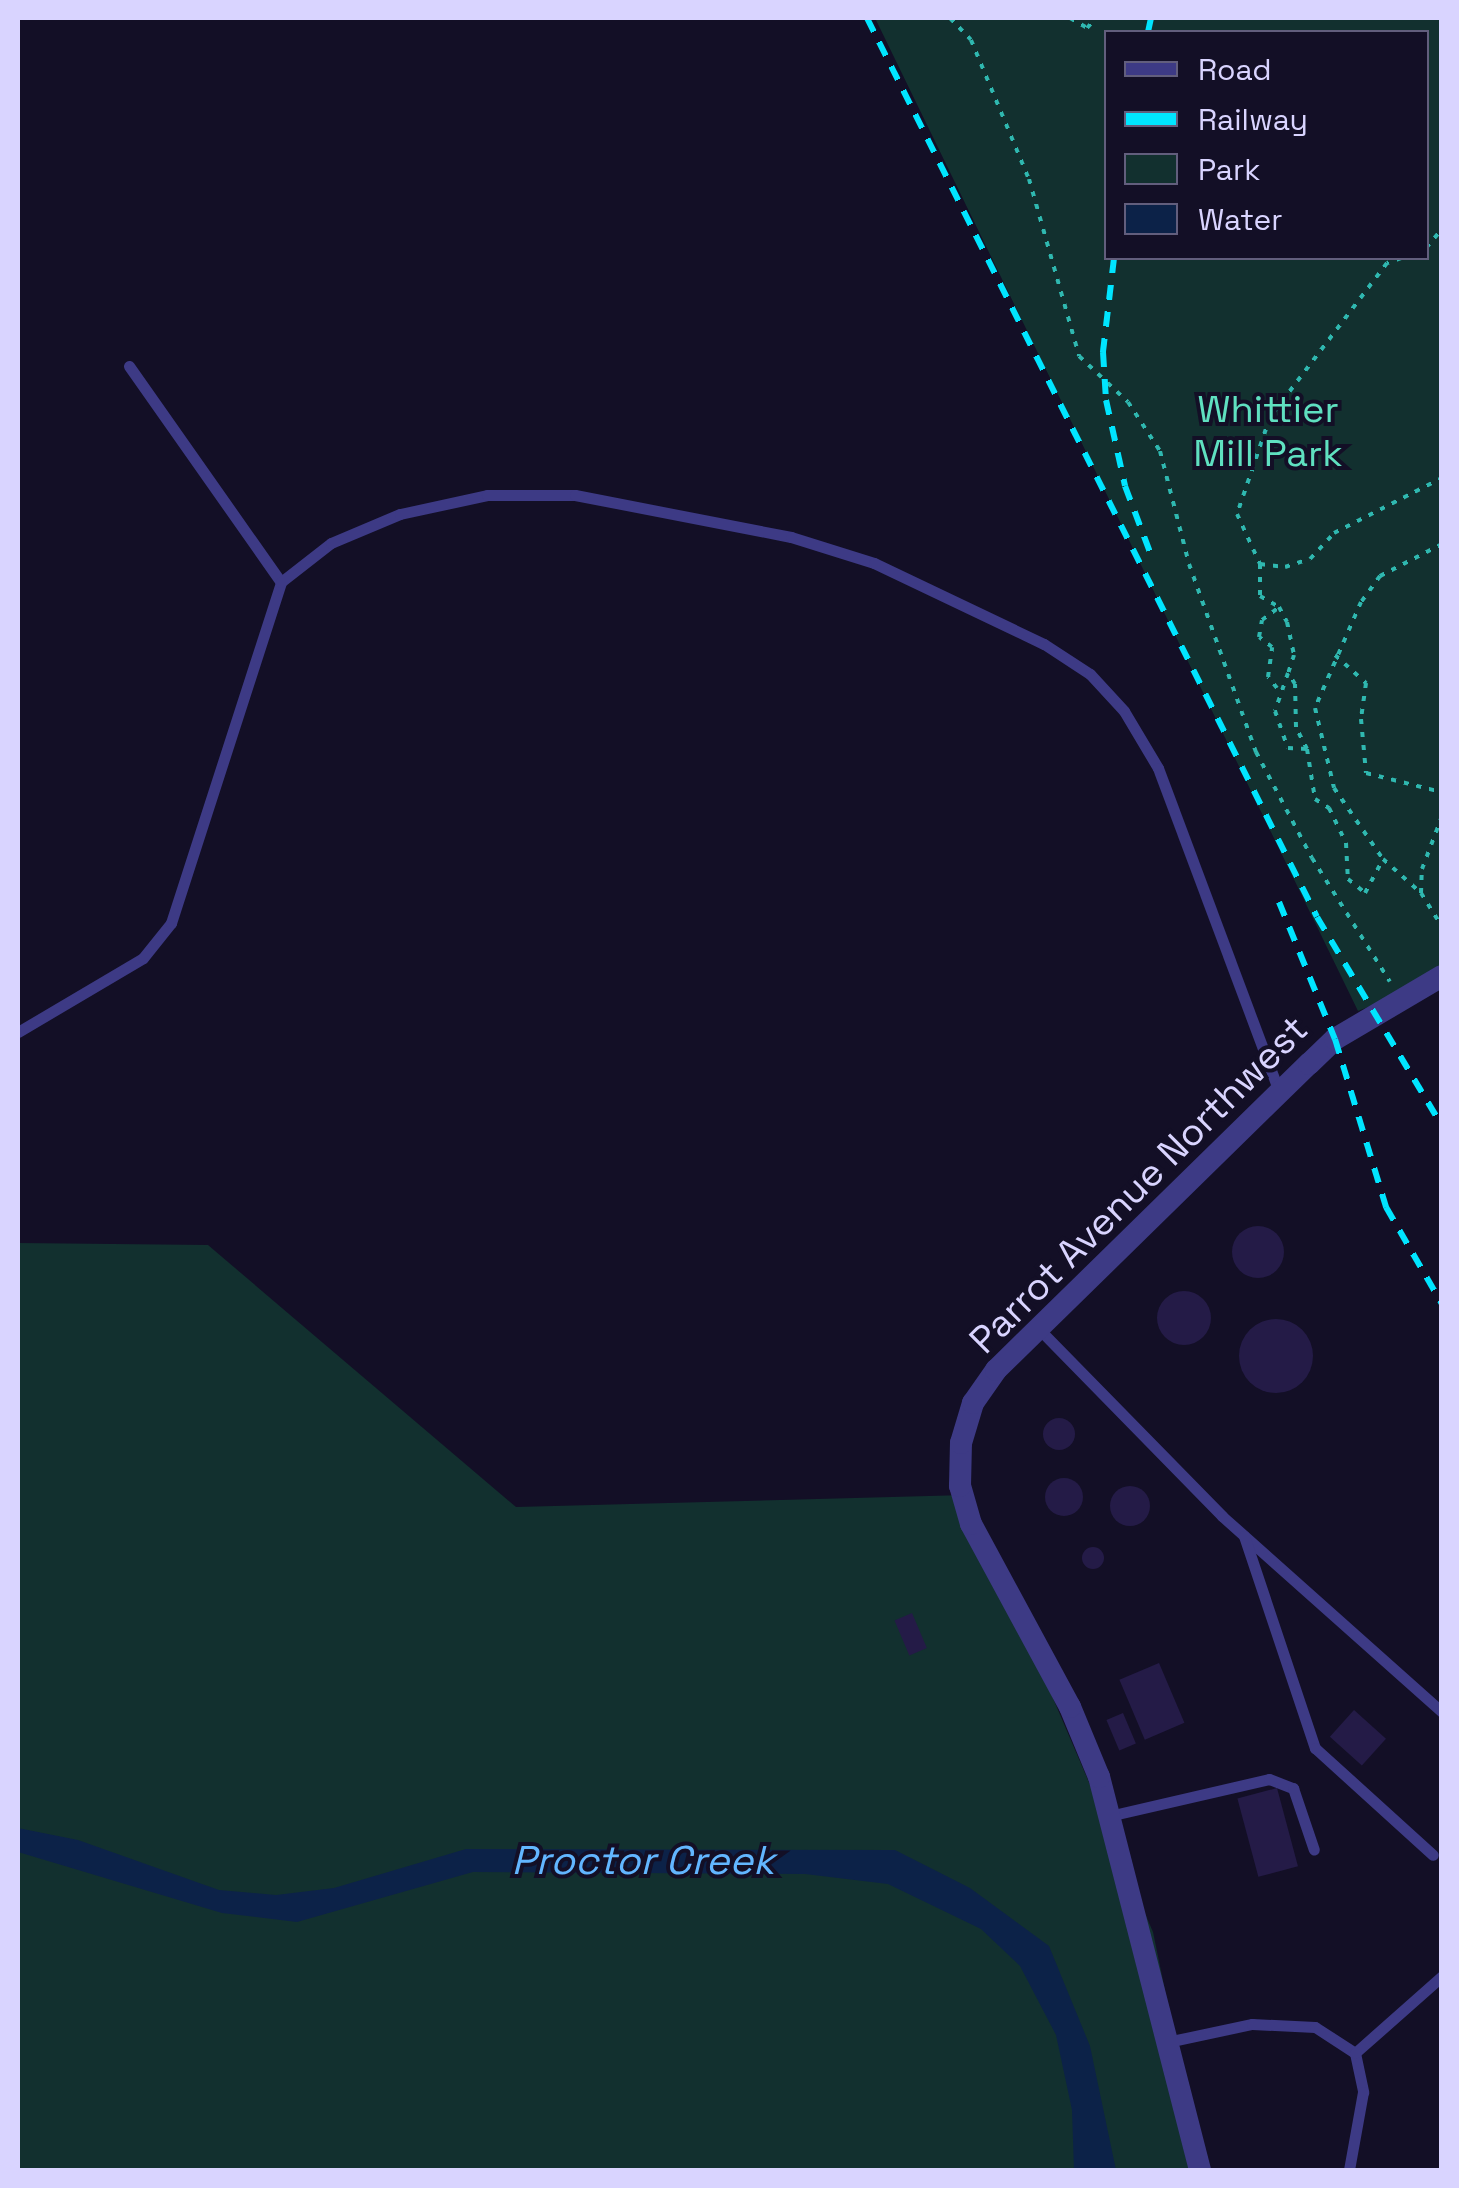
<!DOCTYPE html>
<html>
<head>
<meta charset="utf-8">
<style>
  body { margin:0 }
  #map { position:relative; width:1459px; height:2188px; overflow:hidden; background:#130f26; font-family:"Space Grotesk",sans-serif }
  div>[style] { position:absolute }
  .green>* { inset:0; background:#12302f }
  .water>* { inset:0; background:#0c2248 }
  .building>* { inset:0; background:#241b47; transform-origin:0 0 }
  .round { border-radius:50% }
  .path>* { height:4px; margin-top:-2px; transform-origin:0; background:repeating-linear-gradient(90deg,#2fb8b0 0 5px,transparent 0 13px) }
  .service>* { height:11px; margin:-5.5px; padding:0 5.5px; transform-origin:5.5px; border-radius:5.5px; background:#3d3a85 }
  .minor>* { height:22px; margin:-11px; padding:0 11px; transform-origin:11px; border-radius:11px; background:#3d3a85 }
  .rail>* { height:6px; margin-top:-3px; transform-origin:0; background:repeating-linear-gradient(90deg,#00e5ff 0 15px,transparent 0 27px) }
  span { translate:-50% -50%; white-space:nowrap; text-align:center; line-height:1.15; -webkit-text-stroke:8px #130f26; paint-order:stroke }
  .park-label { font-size:38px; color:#5fe0c0 }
  .street-label { font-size:38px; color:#d9d4ff }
  .water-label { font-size:40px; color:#62b6ff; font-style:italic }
  .frame { position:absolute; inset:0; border:20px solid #d9d4ff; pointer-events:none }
  .legend { position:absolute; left:1104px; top:30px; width:325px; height:230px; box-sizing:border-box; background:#130f26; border:2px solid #625e7d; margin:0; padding:12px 18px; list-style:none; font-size:30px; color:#d9d4ff }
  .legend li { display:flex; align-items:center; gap:20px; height:50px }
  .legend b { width:50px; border:2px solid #625e7d }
</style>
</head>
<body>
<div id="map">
  <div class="green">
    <i style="clip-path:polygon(evenodd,875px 18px,1441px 18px,1441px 978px,1358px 1011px,875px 18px,1106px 32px,1426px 32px,1426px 258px,1106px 258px,1106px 32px)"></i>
    <i style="clip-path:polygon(18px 1243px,208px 1245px,516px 1507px,966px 1495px,1153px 1932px,1202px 2170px,18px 2170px)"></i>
  </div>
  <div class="water">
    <i style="clip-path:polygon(18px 1828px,78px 1840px,219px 1890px,276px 1895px,334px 1888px,466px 1849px,895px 1850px,970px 1888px,1049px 1946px,1090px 2046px,1116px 2170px,1074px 2170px,1072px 2110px,1056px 2035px,1020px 1966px,981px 1929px,888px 1884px,805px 1874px,473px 1872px,297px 1922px,222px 1913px,18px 1852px)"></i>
  </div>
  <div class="building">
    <i class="round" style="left:1232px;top:1226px;width:52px;height:52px"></i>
    <i class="round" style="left:1157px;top:1291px;width:54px;height:54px"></i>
    <i class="round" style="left:1239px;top:1319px;width:74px;height:74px"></i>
    <i class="round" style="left:1043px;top:1418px;width:32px;height:32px"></i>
    <i class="round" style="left:1045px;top:1478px;width:38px;height:38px"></i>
    <i class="round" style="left:1110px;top:1486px;width:40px;height:40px"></i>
    <i class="round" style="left:1082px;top:1547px;width:22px;height:22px"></i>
    <i style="left:912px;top:1613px;width:38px;height:19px;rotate:67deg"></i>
    <i style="left:1159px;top:1663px;width:65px;height:43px;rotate:67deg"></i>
    <i style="left:1354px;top:1710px;width:43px;height:36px;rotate:42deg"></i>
    <i style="left:1123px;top:1713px;width:33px;height:18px;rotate:67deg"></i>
    <i style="left:1277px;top:1788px;width:81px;height:41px;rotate:75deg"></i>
  </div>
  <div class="path">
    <i style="left:950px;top:18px;width:30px;rotate:46deg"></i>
    <i style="left:971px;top:40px;width:151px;rotate:67.4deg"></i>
    <i style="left:1029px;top:179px;width:184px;rotate:74.2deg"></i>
    <i style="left:1079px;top:356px;width:67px;rotate:43.2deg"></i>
    <i style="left:1128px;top:402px;width:59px;rotate:56.9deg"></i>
    <i style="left:1160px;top:451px;width:117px;rotate:75.6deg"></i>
    <i style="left:1189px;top:564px;width:200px;rotate:70.4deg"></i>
    <i style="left:1256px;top:752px;width:120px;rotate:62.2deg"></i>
    <i style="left:1312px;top:858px;width:146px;rotate:57.8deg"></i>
    <i style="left:1070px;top:18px;width:20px;rotate:30deg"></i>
    <i style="left:1087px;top:28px;width:13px;rotate:-48deg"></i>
    <i style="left:1426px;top:248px;width:25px;rotate:-50deg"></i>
    <i style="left:1401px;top:258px;width:15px;rotate:160deg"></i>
    <i style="left:1387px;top:263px;width:193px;rotate:127.2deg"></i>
    <i style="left:1270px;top:417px;width:102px;rotate:108.8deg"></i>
    <i style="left:1237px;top:514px;width:55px;rotate:65.3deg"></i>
    <i style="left:1260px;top:564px;width:25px;rotate:7deg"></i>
    <i style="left:1285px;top:567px;width:26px;rotate:-18deg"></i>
    <i style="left:1310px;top:559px;width:35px;rotate:-47deg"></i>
    <i style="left:1334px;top:533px;width:121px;rotate:-27deg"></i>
    <i style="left:1442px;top:544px;width:70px;rotate:152.7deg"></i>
    <i style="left:1380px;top:576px;width:32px;rotate:126deg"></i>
    <i style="left:1361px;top:602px;width:116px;rotate:113.5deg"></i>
    <i style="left:1315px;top:708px;width:82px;rotate:76.6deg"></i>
    <i style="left:1334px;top:788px;width:86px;rotate:55.4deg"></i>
    <i style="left:1383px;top:859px;width:51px;rotate:41.8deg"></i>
    <i style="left:1421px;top:893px;width:39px;rotate:58deg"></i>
    <i style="left:1260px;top:564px;width:32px;rotate:90deg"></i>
    <i style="left:1260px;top:596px;width:22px;rotate:30deg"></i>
    <i style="left:1279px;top:607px;width:17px;rotate:62deg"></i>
    <i style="left:1287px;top:622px;width:34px;rotate:78deg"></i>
    <i style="left:1294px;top:655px;width:19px;rotate:108deg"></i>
    <i style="left:1335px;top:655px;width:42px;rotate:42.1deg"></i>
    <i style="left:1366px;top:683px;width:36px;rotate:98deg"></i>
    <i style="left:1361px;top:719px;width:54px;rotate:84.7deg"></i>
    <i style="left:1366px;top:773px;width:73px;rotate:14.2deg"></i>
    <i style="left:1277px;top:688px;width:14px;rotate:-129deg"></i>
    <i style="left:1268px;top:677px;width:30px;rotate:-82deg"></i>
    <i style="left:1272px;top:647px;width:16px;rotate:-142deg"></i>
    <i style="left:1259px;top:637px;width:17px;rotate:-80deg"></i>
    <i style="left:1262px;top:620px;width:21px;rotate:-37deg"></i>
    <i style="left:1307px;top:749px;width:25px;rotate:-117deg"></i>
    <i style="left:1296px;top:727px;width:43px;rotate:-91.3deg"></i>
    <i style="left:1295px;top:684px;width:13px;rotate:-122deg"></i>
    <i style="left:1288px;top:673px;width:40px;rotate:108.9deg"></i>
    <i style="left:1275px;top:711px;width:39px;rotate:71deg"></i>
    <i style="left:1288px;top:748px;width:19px;rotate:3deg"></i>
    <i style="left:1307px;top:749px;width:51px;rotate:80.9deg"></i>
    <i style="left:1315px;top:799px;width:17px;rotate:33deg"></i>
    <i style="left:1329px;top:808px;width:39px;rotate:64deg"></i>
    <i style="left:1346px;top:843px;width:36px;rotate:87deg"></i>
    <i style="left:1348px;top:879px;width:22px;rotate:39deg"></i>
    <i style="left:1365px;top:893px;width:38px;rotate:-62deg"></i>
    <i style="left:1441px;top:816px;width:48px;rotate:-88.8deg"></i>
    <i style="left:1421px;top:893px;width:24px;rotate:-88deg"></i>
    <i style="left:1422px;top:869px;width:57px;rotate:-69.3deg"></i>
  </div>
  <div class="service">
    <i style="left:129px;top:366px;width:264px;rotate:54.9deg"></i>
    <i style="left:18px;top:1032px;width:145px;rotate:-30.6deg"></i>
    <i style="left:143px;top:958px;width:45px;rotate:-51.3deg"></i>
    <i style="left:171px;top:923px;width:358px;rotate:-72.1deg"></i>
    <i style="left:281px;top:582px;width:63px;rotate:-38deg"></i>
    <i style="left:331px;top:543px;width:75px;rotate:-22.8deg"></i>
    <i style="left:400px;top:514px;width:89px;rotate:-12.3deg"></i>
    <i style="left:487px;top:495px;width:88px"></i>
    <i style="left:575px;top:495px;width:220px;rotate:11deg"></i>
    <i style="left:791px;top:537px;width:87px;rotate:17.4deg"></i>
    <i style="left:874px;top:563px;width:188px;rotate:25.5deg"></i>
    <i style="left:1044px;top:644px;width:55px;rotate:33.1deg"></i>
    <i style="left:1090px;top:674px;width:50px;rotate:47.4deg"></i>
    <i style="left:1124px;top:711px;width:66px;rotate:59.2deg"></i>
    <i style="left:1158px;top:768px;width:349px;rotate:69.5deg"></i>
    <i style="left:1039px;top:1329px;width:262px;rotate:45.6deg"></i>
    <i style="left:1222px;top:1516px;width:295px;rotate:41.7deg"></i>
    <i style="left:1244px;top:1536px;width:224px;rotate:71.5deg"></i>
    <i style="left:1315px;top:1748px;width:159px;rotate:42.2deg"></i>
    <i style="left:1109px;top:1816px;width:164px;rotate:-13deg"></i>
    <i style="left:1269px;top:1779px;width:26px;rotate:21deg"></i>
    <i style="left:1293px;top:1788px;width:65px;rotate:71.3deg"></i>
    <i style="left:1167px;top:2042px;width:87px;rotate:-12deg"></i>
    <i style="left:1252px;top:2024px;width:63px;rotate:2.7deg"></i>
    <i style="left:1315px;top:2027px;width:48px;rotate:33deg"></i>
    <i style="left:1355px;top:2053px;width:40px;rotate:78deg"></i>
    <i style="left:1363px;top:2092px;width:79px;rotate:100.2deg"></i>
    <i style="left:1355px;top:2053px;width:116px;rotate:-41.5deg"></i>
  </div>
  <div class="minor">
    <i style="left:1200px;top:2170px;width:406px;rotate:-104.4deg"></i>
    <i style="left:1099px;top:1777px;width:76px;rotate:-112.5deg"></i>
    <i style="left:1070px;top:1707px;width:208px;rotate:-118.4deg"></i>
    <i style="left:971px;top:1524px;width:40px;rotate:-106deg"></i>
    <i style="left:960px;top:1486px;width:43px;rotate:-88.7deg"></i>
    <i style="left:961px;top:1443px;width:42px;rotate:-73.3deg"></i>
    <i style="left:973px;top:1403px;width:40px;rotate:-55.1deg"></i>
    <i style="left:996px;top:1370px;width:438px;rotate:-44.4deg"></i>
    <i style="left:1309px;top:1064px;width:36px;rotate:-44deg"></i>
    <i style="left:1335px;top:1039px;width:124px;rotate:-30.5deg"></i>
  </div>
  <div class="rail">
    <i style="left:867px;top:18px;width:1005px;rotate:63.41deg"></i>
    <i style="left:1317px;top:917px;width:244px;rotate:59.1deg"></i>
    <i style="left:1148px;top:32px;width:14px;rotate:-78deg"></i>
    <i style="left:1114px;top:258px;width:95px;rotate:96.7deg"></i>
    <i style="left:1103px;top:352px;width:48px;rotate:86.4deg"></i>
    <i style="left:1106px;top:400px;width:88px;rotate:77.5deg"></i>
    <i style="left:1125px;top:486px;width:79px;rotate:69.3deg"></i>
    <i style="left:1279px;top:902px;width:148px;rotate:67.8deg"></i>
    <i style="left:1335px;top:1039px;width:176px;rotate:73.1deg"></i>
    <i style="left:1386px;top:1207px;width:112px;rotate:60deg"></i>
  </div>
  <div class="park-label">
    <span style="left:1268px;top:432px">Whittier<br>Mill Park</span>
  </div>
  <div class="street-label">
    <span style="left:1139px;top:1185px;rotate:-45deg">Parrot Avenue Northwest</span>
  </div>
  <div class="water-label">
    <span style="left:643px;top:1861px">Proctor Creek</span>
  </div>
  <div class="frame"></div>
  <ul class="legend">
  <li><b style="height:12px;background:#3d3a85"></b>Road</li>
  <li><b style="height:12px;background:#00e5ff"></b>Railway</li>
  <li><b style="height:28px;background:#12302f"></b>Park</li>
  <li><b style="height:28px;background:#0c2248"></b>Water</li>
  </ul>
</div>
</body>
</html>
